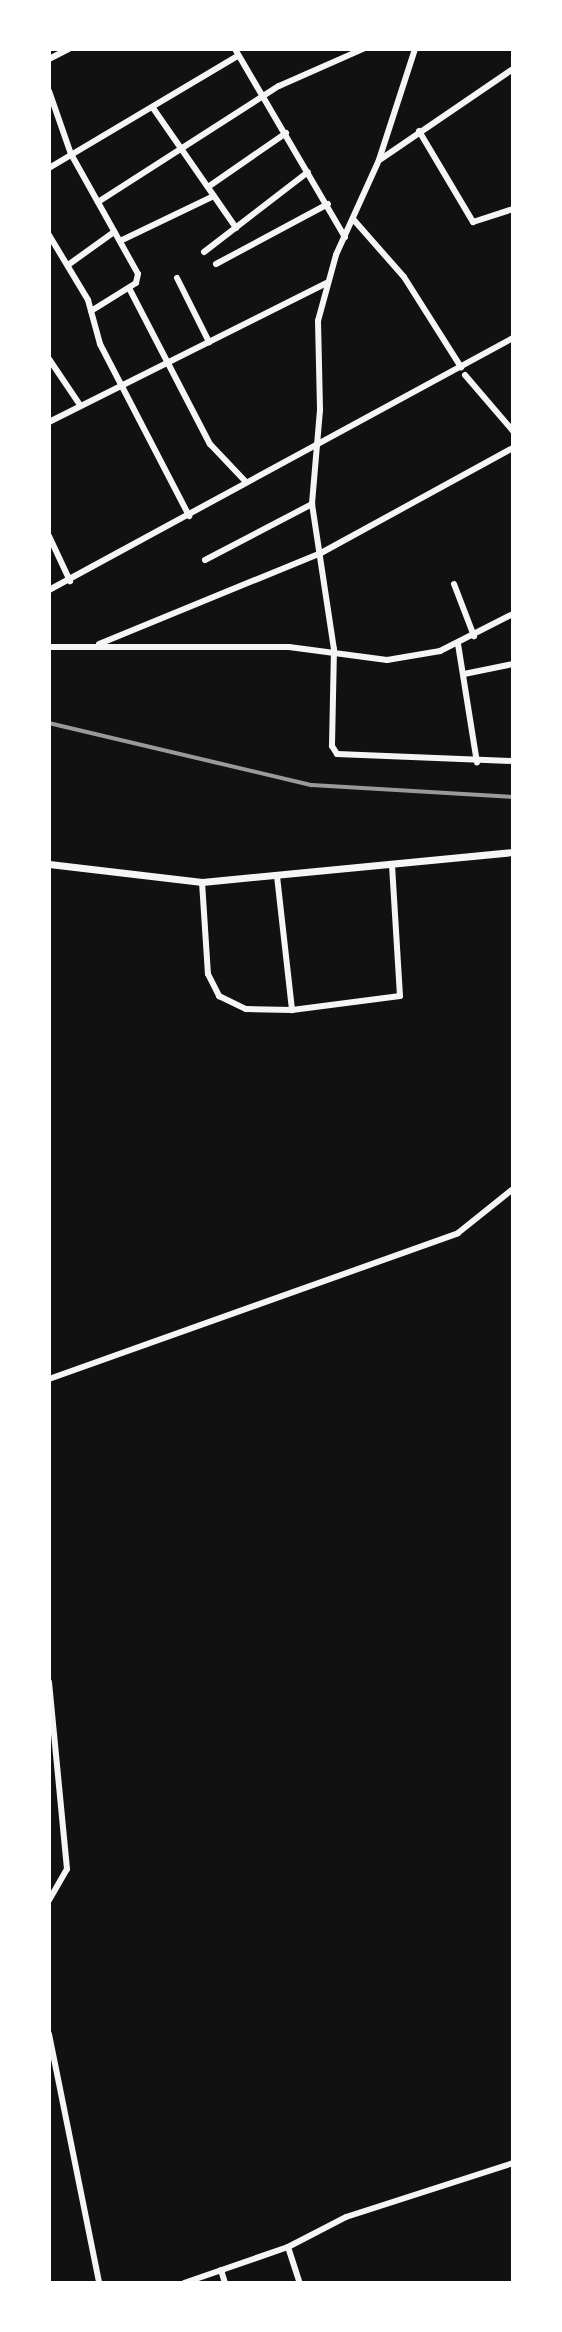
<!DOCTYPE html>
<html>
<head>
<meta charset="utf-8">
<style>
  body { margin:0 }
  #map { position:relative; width:562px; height:2332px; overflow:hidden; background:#111; font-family:"Public Sans",sans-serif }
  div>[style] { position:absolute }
  .minor>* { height:6px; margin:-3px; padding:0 3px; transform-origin:3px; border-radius:3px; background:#f5f5f5 }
  .tertiary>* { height:7px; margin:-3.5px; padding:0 3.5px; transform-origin:3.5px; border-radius:3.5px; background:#f5f5f5 }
  .rail>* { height:3.5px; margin:-1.75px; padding:0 1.75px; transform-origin:1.75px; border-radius:1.75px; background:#9a9a9a }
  span { translate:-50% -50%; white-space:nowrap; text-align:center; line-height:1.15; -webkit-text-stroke:5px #fff; paint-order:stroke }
  .frame { position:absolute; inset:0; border:51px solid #fff; pointer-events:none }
</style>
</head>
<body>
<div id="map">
  <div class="minor">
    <i style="left:235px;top:49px;width:218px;rotate:59.7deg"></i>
    <i style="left:415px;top:49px;width:117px;rotate:108deg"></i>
    <i style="left:379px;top:160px;width:104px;rotate:114.4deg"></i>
    <i style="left:336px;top:255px;width:68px;rotate:105.3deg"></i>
    <i style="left:318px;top:321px;width:89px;rotate:88.7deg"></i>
    <i style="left:320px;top:410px;width:94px;rotate:94.9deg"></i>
    <i style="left:312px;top:504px;width:147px;rotate:81.4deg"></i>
    <i style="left:334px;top:649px;width:97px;rotate:91.2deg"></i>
    <i style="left:332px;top:746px;width:9px;rotate:58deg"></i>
    <i style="left:337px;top:754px;width:176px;rotate:2.3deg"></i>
    <i style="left:49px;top:59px;width:22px;rotate:-27deg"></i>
    <i style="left:49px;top:91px;width:67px;rotate:70.8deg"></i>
    <i style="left:71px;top:154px;width:137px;rotate:60.8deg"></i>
    <i style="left:138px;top:274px;width:9px;rotate:103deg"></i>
    <i style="left:136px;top:283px;width:53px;rotate:148.1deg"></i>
    <i style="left:153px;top:108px;width:146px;rotate:55.3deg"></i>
    <i style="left:419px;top:131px;width:106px;rotate:59.3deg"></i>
    <i style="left:473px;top:222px;width:42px;rotate:-18deg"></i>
    <i style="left:381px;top:159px;width:160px;rotate:-34.3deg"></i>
    <i style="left:49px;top:168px;width:220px;rotate:-30.7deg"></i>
    <i style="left:208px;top:187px;width:95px;rotate:-34.7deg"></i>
    <i style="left:98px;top:202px;width:215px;rotate:-32.7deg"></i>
    <i style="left:279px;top:86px;width:92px;rotate:-23.8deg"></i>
    <i style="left:353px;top:219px;width:77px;rotate:48.7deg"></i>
    <i style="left:404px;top:277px;width:107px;rotate:57.7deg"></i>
    <i style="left:49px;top:235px;width:76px;rotate:59deg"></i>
    <i style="left:88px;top:300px;width:46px;rotate:74.7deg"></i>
    <i style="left:100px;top:344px;width:194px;rotate:62.6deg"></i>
    <i style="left:120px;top:241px;width:104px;rotate:-25.6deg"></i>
    <i style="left:204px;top:252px;width:131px;rotate:-37.6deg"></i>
    <i style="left:216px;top:264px;width:127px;rotate:-28.2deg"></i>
    <i style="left:68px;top:265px;width:57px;rotate:-35.7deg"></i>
    <i style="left:177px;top:278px;width:72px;rotate:63.4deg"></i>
    <i style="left:129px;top:288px;width:176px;rotate:62.6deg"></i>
    <i style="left:210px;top:444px;width:51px;rotate:46.6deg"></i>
    <i style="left:49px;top:359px;width:55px;rotate:56deg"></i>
    <i style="left:465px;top:375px;width:74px;rotate:49.4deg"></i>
    <i style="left:49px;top:422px;width:311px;rotate:-26.6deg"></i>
    <i style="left:49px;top:536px;width:50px;rotate:65deg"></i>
    <i style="left:205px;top:560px;width:121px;rotate:-27.6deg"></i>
    <i style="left:454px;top:584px;width:56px;rotate:69deg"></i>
    <i style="left:49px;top:590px;width:528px;rotate:-28.51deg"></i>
    <i style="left:99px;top:644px;width:240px;rotate:-22.3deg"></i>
    <i style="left:321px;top:553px;width:219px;rotate:-28.7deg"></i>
    <i style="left:458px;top:644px;width:120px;rotate:80.9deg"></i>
    <i style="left:49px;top:647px;width:240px"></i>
    <i style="left:289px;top:647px;width:99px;rotate:7.6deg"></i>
    <i style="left:387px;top:660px;width:54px;rotate:-9.6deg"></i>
    <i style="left:440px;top:651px;width:82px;rotate:-26.9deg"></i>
    <i style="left:464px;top:674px;width:50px;rotate:-11.5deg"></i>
    <i style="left:277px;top:876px;width:135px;rotate:83.6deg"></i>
    <i style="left:202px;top:882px;width:92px;rotate:86.3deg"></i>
    <i style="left:208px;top:974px;width:25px;rotate:63deg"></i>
    <i style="left:219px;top:996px;width:30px;rotate:26deg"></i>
    <i style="left:246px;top:1009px;width:46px;rotate:1.2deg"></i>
    <i style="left:292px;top:1010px;width:109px;rotate:-7.4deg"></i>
    <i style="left:400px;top:996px;width:131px;rotate:-93.5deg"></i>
    <i style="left:49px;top:1379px;width:434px;rotate:-19.6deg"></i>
    <i style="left:458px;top:1233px;width:70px;rotate:-38.7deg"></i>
    <i style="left:49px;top:1682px;width:188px;rotate:84.5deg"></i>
    <i style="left:67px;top:1869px;width:36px;rotate:120deg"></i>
    <i style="left:49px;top:2034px;width:254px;rotate:78.6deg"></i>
    <i style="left:288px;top:2247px;width:65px;rotate:-27.3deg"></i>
    <i style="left:346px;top:2217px;width:176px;rotate:-17.9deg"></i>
    <i style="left:221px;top:2270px;width:14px;rotate:73deg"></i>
    <i style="left:184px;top:2283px;width:110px;rotate:-19.1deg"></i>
    <i style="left:288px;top:2247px;width:38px;rotate:72deg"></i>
  </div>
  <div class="tertiary">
    <i style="left:49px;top:864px;width:154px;rotate:6.7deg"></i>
    <i style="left:202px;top:882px;width:312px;rotate:-5.5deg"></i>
  </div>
  <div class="rail">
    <i style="left:49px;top:723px;width:270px;rotate:13.3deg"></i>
    <i style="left:312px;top:785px;width:201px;rotate:3.4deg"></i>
  </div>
  <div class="frame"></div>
</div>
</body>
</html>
